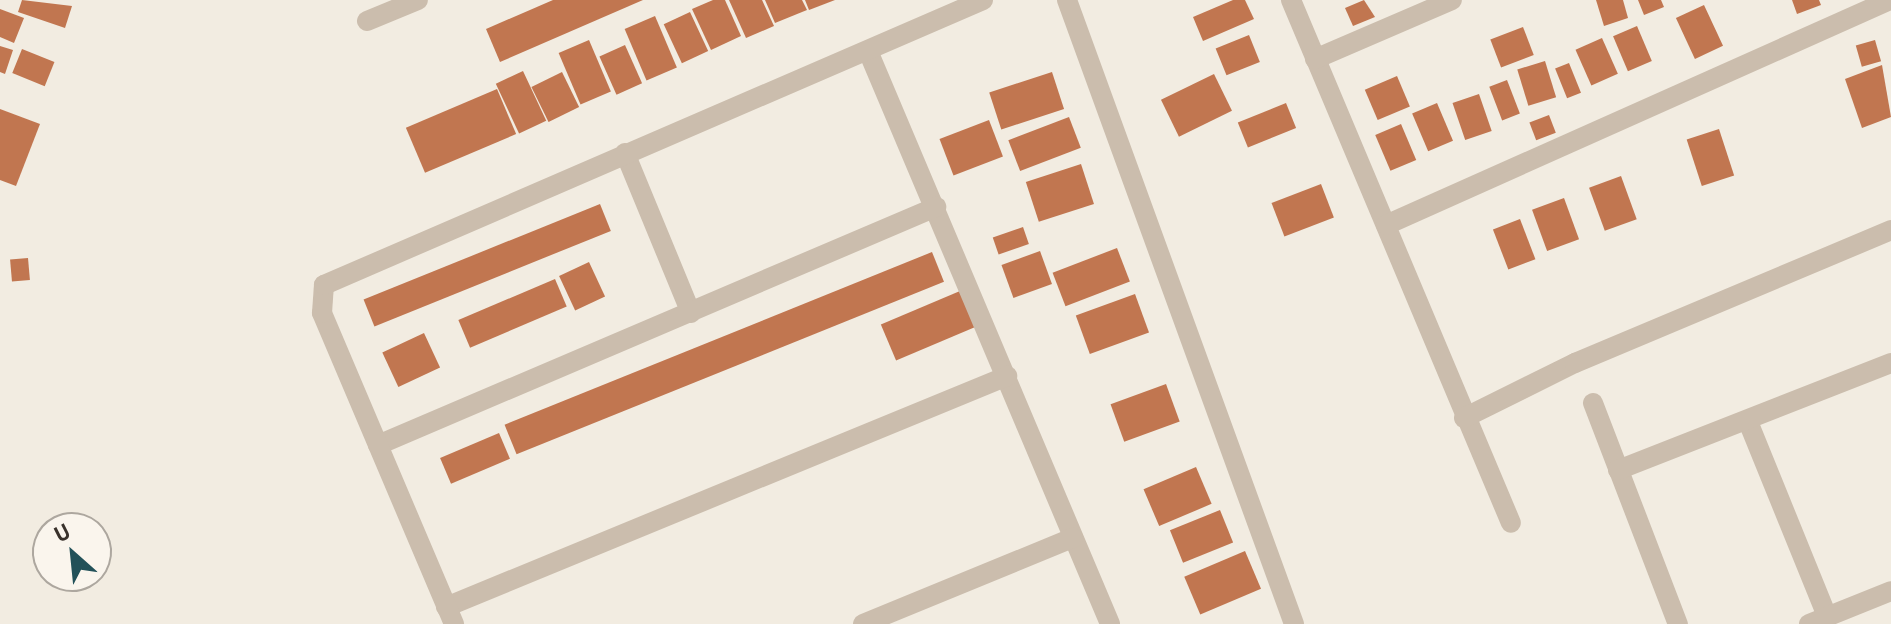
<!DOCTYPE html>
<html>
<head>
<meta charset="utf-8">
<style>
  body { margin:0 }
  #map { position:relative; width:1891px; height:624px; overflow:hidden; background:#f2ece1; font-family:"PT Sans",sans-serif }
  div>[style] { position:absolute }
  .building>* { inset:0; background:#c17650; transform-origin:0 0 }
  .street>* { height:20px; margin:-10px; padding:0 10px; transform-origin:10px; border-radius:10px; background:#cbbdad }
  span { translate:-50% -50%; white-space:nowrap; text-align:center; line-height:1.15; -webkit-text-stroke:6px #faf5ed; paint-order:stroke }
  .north { position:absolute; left:32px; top:512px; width:80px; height:80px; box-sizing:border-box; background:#faf5ed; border:2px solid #ada79f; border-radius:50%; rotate:333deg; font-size:22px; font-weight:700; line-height:32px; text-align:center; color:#39312b }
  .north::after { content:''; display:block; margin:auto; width:28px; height:36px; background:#225159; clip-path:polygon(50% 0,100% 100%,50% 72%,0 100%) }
</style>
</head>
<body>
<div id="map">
  <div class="building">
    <i style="clip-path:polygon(22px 0,72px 6px,65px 28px,18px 12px)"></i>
    <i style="clip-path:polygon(553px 0,643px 0,500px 62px,486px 29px)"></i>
    <i style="clip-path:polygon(713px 0,725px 0,741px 36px,711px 50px,692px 9px)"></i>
    <i style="clip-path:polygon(729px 0,762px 0,774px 26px,746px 38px)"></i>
    <i style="clip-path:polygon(765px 0,802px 0,807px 10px,775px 23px)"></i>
    <i style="clip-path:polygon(805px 0,835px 0,809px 10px)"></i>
    <i style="clip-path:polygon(1233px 0,1245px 0,1254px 19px,1203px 41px,1193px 17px)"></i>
    <i style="clip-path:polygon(1364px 0,1375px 17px,1353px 26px,1345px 8px)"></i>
    <i style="clip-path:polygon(1596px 0,1623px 0,1628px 18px,1604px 26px)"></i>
    <i style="clip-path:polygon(1638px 0,1661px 0,1664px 7px,1644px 15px)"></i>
    <i style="clip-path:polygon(1792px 0,1819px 0,1821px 5px,1797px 14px)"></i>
    <i style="left:1704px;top:5px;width:45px;height:31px;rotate:65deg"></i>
    <i style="clip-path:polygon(0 9px,24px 18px,14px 43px,0 37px)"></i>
    <i style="left:690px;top:12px;width:43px;height:29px;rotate:65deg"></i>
    <i style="left:655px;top:16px;width:56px;height:33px;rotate:67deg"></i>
    <i style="left:1637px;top:26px;width:38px;height:26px;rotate:67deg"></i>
    <i style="left:1523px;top:27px;width:30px;height:35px;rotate:69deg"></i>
    <i style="left:1249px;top:35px;width:29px;height:36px;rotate:68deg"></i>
    <i style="left:1602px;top:38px;width:39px;height:29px;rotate:66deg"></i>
    <i style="left:589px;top:40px;width:56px;height:33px;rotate:67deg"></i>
    <i style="left:1875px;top:40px;width:22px;height:20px;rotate:74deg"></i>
    <i style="left:625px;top:45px;width:42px;height:28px;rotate:66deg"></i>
    <i style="clip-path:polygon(0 46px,13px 50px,5px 74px,0 72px)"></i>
    <i style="left:22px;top:49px;width:35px;height:26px;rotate:22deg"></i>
    <i style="left:1545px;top:61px;width:38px;height:29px;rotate:73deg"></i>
    <i style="left:1569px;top:63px;width:32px;height:15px;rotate:68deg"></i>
    <i style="clip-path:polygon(1882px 65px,1891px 117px,1862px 128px,1845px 79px)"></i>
    <i style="left:523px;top:71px;width:55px;height:30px;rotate:65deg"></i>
    <i style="left:562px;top:72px;width:39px;height:34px;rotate:64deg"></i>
    <i style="left:1052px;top:72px;width:39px;height:66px;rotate:72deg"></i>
    <i style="left:1214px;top:74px;width:41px;height:59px;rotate:64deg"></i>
    <i style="left:1397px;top:76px;width:33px;height:35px;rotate:67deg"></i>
    <i style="left:1507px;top:80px;width:36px;height:19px;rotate:69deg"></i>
    <i style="left:497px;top:89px;width:49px;height:99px;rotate:67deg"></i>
    <i style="left:1479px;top:94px;width:39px;height:28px;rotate:71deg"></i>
    <i style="left:1286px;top:103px;width:27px;height:52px;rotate:68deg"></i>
    <i style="left:1437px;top:103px;width:41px;height:27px;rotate:67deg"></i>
    <i style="clip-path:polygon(0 109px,40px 124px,16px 186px,0 180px)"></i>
    <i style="left:1549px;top:115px;width:19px;height:21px;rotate:69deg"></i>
    <i style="left:1069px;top:117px;width:33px;height:65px;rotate:69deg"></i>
    <i style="left:989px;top:120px;width:39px;height:53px;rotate:69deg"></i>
    <i style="left:1401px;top:124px;width:39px;height:28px;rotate:67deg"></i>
    <i style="left:1719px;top:129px;width:49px;height:34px;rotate:72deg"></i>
    <i style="left:1081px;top:164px;width:42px;height:58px;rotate:72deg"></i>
    <i style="left:1621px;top:176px;width:46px;height:34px;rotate:70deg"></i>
    <i style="left:1321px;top:184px;width:36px;height:53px;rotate:69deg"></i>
    <i style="left:1564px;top:198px;width:44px;height:34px;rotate:70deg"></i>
    <i style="left:600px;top:204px;width:29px;height:255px;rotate:68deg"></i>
    <i style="left:1520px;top:219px;width:43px;height:29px;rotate:69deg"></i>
    <i style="left:1023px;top:227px;width:18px;height:32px;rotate:71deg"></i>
    <i style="left:1117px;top:248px;width:36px;height:69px;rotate:69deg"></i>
    <i style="left:1040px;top:251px;width:35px;height:41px;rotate:70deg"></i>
    <i style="left:932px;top:252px;width:32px;height:461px;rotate:68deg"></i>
    <i style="left:28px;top:258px;width:22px;height:18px;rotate:85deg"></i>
    <i style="left:589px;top:262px;width:38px;height:33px;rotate:65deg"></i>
    <i style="left:555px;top:279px;width:30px;height:105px;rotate:67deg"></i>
    <i style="left:960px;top:291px;width:39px;height:86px;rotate:67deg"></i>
    <i style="left:1135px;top:294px;width:41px;height:63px;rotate:70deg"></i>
    <i style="left:424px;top:333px;width:38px;height:46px;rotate:65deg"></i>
    <i style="left:1166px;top:384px;width:40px;height:59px;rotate:70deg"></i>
    <i style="left:499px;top:433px;width:28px;height:64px;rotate:67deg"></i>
    <i style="left:1196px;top:467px;width:40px;height:57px;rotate:67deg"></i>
    <i style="left:1220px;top:510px;width:35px;height:54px;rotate:68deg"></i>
    <i style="left:1245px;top:551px;width:41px;height:66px;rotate:67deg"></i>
  </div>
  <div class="street">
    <i style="left:1067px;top:0;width:664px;rotate:70.01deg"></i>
    <i style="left:1291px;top:0;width:567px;rotate:67.19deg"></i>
    <i style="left:367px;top:21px;width:55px;rotate:-22.4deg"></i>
    <i style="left:868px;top:51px;width:622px;rotate:67.1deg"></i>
    <i style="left:1315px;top:59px;width:149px;rotate:-23.3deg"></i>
    <i style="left:625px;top:153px;width:173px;rotate:67.6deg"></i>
    <i style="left:1386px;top:225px;width:552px;rotate:-24.06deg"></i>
    <i style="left:1593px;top:403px;width:237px;rotate:69deg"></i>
    <i style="left:1464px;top:418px;width:124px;rotate:-26.4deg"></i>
    <i style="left:1575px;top:363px;width:343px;rotate:-22.8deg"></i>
    <i style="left:1749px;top:424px;width:205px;rotate:67.9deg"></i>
    <i style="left:378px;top:445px;width:607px;rotate:-23.1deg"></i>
    <i style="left:1618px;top:470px;width:293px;rotate:-21.4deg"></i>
    <i style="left:446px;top:607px;width:607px;rotate:-22.38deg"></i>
    <i style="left:454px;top:624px;width:338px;rotate:-113deg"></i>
    <i style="left:322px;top:313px;width:28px;rotate:-86deg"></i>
    <i style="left:324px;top:285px;width:718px;rotate:-23.39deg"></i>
    <i style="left:863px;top:624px;width:227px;rotate:-22.3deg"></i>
    <i style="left:1809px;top:624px;width:88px;rotate:-21.9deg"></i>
  </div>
  <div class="north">U</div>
</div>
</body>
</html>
